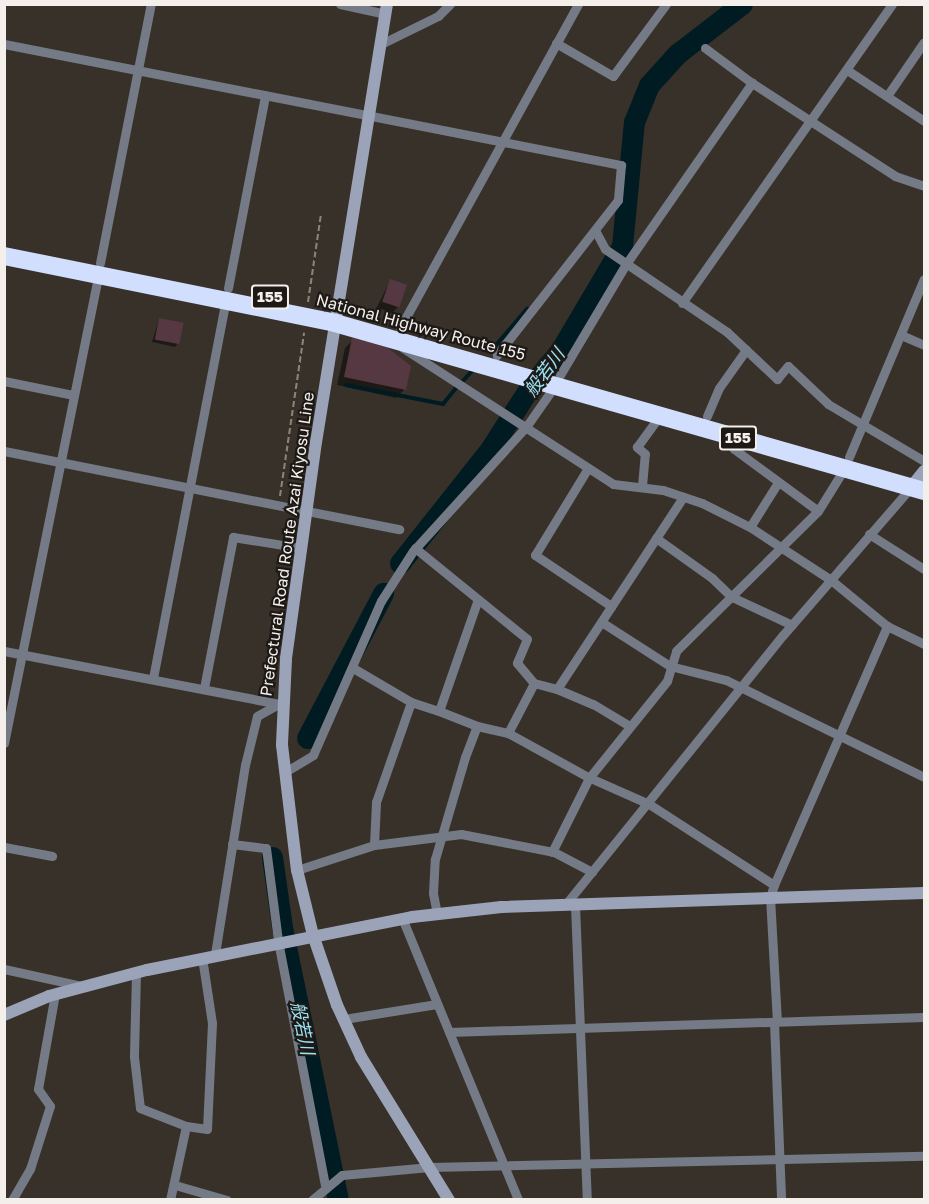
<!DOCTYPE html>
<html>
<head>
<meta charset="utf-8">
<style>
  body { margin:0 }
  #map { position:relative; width:929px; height:1204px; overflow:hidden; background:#383129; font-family:"Golos Text","Noto Sans JP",sans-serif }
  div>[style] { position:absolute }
  .shadow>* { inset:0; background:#0007 }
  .stream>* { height:4px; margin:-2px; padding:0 2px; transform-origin:2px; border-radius:2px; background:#001c22 }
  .river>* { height:21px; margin:-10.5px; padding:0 10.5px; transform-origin:10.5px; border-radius:10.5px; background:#001c22 }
  .building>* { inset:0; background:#563843; transform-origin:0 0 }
  .path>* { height:2px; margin-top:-1px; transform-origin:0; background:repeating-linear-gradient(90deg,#8a847e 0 6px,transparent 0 9px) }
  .street>* { height:9px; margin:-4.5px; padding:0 4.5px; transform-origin:4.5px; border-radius:4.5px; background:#757a87 }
  .secondary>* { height:12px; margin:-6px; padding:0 6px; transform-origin:6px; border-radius:6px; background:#9aa3b7 }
  .highway>* { height:18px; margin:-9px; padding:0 9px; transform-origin:9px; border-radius:9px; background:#d2defe }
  span { translate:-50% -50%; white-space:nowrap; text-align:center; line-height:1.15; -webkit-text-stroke:4.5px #1d1916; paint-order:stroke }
  .shield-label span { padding:2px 4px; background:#1d1916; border:2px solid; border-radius:4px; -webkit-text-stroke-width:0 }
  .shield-label { font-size:15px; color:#f4efea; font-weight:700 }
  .street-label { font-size:16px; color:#f4efea }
  .water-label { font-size:18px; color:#9ae3f5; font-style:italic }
  .frame { position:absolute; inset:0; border:6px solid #f4efea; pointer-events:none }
</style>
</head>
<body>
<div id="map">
  <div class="shadow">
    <i style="clip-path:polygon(390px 281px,398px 307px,392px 313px,377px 307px)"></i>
    <i style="clip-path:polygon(159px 319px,178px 343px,175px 347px,152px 342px)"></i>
    <i style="clip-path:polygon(353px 340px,404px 390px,396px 398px,337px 385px,345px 348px)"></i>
  </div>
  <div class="stream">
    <i style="left:496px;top:345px;width:48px;rotate:-49.3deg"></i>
    <i style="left:462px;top:382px;width:15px;rotate:-48deg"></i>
    <i style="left:346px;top:385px;width:99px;rotate:11.1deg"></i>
    <i style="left:443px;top:404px;width:21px;rotate:-51deg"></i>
  </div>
  <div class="river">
    <i style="left:400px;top:563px;width:147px;rotate:-51.6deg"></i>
    <i style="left:491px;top:448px;width:72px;rotate:-57.4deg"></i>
    <i style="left:530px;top:387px;width:47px;rotate:-50.2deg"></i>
    <i style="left:560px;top:351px;width:122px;rotate:-59.4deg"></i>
    <i style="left:622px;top:246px;width:125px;rotate:-84.5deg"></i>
    <i style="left:634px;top:122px;width:40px;rotate:-68deg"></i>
    <i style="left:649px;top:85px;width:42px;rotate:-47.9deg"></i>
    <i style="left:677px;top:54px;width:82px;rotate:-37.6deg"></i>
    <i style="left:307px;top:738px;width:164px;rotate:-62.3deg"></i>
    <i style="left:272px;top:857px;width:71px;rotate:81.9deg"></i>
    <i style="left:282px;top:927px;width:279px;rotate:78.4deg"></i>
  </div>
  <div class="building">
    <i style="left:390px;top:279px;width:18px;height:24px;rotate:19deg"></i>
    <i style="left:159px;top:318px;width:25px;height:22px;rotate:11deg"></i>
    <i style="clip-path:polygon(352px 338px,384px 345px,411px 366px,406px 390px,344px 377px)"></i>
  </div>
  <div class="path">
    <i style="left:308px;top:302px;width:89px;rotate:-81.6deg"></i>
    <i style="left:280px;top:496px;width:165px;rotate:-81.6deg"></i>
  </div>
  <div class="street">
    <i style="left:340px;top:4px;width:47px;rotate:12.3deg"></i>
    <i style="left:556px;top:43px;width:66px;rotate:30.1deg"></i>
    <i style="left:613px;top:76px;width:89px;rotate:-53.6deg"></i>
    <i style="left:4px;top:44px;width:629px;rotate:11.1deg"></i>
    <i style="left:621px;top:165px;width:35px;rotate:95deg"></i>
    <i style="left:618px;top:200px;width:197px;rotate:128deg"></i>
    <i style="left:381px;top:44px;width:64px;rotate:-26.2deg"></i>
    <i style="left:438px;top:16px;width:17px;rotate:-45deg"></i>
    <i style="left:705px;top:48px;width:59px;rotate:36.7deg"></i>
    <i style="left:752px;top:83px;width:171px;rotate:33deg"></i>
    <i style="left:895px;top:176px;width:31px;rotate:19deg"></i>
    <i style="left:847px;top:70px;width:92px;rotate:33.5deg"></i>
    <i style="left:887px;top:96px;width:65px;rotate:-55.6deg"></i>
    <i style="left:595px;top:230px;width:21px;rotate:62deg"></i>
    <i style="left:605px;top:249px;width:148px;rotate:34.2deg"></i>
    <i style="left:727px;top:332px;width:69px;rotate:43.2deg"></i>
    <i style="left:777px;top:379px;width:17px;rotate:-50deg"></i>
    <i style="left:788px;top:366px;width:55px;rotate:43.5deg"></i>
    <i style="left:828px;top:404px;width:112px;rotate:30.7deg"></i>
    <i style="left:100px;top:263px;width:264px;rotate:-78.9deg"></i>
    <i style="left:228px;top:288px;width:196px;rotate:-79.1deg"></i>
    <i style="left:682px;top:303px;width:365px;rotate:-54.9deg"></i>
    <i style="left:400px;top:328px;width:370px;rotate:-61.2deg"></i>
    <i style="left:901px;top:335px;width:25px;rotate:23deg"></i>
    <i style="left:403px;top:348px;width:250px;rotate:32.9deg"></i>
    <i style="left:613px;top:484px;width:50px;rotate:6.8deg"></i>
    <i style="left:663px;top:490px;width:41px;rotate:18.4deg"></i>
    <i style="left:702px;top:503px;width:54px;rotate:26.6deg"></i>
    <i style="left:750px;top:527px;width:97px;rotate:33.2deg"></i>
    <i style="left:831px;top:580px;width:72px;rotate:39.4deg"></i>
    <i style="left:887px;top:626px;width:41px;rotate:25.9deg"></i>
    <i style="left:560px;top:375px;width:129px;rotate:-59.3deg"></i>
    <i style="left:626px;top:264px;width:221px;rotate:-55.2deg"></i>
    <i style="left:4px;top:381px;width:70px;rotate:11.5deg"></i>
    <i style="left:707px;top:416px;width:30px;rotate:-67deg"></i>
    <i style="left:719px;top:388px;width:47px;rotate:-54.6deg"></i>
    <i style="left:732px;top:436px;width:13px;rotate:81deg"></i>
    <i style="left:734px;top:449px;width:104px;rotate:36.4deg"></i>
    <i style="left:4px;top:451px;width:403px;rotate:11.2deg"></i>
    <i style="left:849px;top:457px;width:193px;rotate:-67.2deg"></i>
    <i style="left:588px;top:468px;width:102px;rotate:121.3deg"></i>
    <i style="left:535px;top:555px;width:92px;rotate:33.9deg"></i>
    <i style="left:642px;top:486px;width:32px;rotate:-85deg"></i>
    <i style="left:645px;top:454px;width:11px;rotate:-139deg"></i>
    <i style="left:637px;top:447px;width:39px;rotate:-54deg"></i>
    <i style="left:750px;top:527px;width:51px;rotate:-57.9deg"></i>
    <i style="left:869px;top:534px;width:65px;rotate:32.5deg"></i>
    <i style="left:656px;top:538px;width:69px;rotate:35.5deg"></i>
    <i style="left:712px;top:578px;width:28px;rotate:44deg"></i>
    <i style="left:732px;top:597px;width:66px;rotate:25deg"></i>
    <i style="left:415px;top:548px;width:144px;rotate:39.1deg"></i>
    <i style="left:527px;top:639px;width:26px;rotate:113deg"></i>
    <i style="left:517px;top:663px;width:26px;rotate:50deg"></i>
    <i style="left:534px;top:683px;width:24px;rotate:15deg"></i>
    <i style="left:557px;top:689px;width:230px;rotate:-56.7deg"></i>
    <i style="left:603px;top:623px;width:80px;rotate:32.7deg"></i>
    <i style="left:670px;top:666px;width:58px;rotate:14deg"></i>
    <i style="left:726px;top:680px;width:220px;rotate:26.1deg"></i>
    <i style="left:4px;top:651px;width:279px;rotate:10.9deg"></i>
    <i style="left:353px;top:668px;width:67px;rotate:30.4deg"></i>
    <i style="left:411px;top:702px;width:29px;rotate:18deg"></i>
    <i style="left:439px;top:711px;width:115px;rotate:-70.8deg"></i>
    <i style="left:153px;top:678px;width:385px;rotate:-79.1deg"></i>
    <i style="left:204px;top:688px;width:154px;rotate:-79.1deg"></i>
    <i style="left:233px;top:537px;width:70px;rotate:9.1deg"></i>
    <i style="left:557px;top:689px;width:39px;rotate:23deg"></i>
    <i style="left:593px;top:704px;width:41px;rotate:31deg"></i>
    <i style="left:439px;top:711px;width:41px;rotate:21.5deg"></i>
    <i style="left:508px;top:733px;width:56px;rotate:-62.5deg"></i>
    <i style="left:4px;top:743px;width:477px;rotate:-78.6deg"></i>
    <i style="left:285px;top:772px;width:33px;rotate:-31deg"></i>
    <i style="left:313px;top:755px;width:168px;rotate:-66.2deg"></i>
    <i style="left:381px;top:601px;width:59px;rotate:-57.4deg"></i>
    <i style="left:413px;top:551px;width:168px;rotate:-47.7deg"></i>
    <i style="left:526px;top:427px;width:52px;rotate:-55.1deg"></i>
    <i style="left:232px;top:844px;width:34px;rotate:7deg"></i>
    <i style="left:266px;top:848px;width:94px;rotate:82.6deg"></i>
    <i style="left:278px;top:941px;width:248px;rotate:79.1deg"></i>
    <i style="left:374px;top:845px;width:43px;rotate:-87.3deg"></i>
    <i style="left:376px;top:802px;width:106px;rotate:-70.7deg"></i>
    <i style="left:4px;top:847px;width:49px;rotate:10.6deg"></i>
    <i style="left:552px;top:852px;width:83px;rotate:-63.4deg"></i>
    <i style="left:589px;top:778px;width:124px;rotate:-51.2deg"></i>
    <i style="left:667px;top:681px;width:31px;rotate:-73deg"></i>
    <i style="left:676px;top:651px;width:199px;rotate:-44.6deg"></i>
    <i style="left:818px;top:511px;width:49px;rotate:-58.2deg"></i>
    <i style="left:297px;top:870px;width:81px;rotate:-18deg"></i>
    <i style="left:374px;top:845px;width:88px;rotate:-7.2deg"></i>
    <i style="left:461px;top:834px;width:95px;rotate:11deg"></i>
    <i style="left:554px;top:852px;width:43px;rotate:27.8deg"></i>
    <i style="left:774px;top:885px;width:283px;rotate:-66.4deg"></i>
    <i style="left:565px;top:905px;width:347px;rotate:-51.1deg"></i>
    <i style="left:783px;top:635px;width:196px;rotate:-49.1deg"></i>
    <i style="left:575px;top:905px;width:295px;rotate:87.7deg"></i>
    <i style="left:437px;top:914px;width:21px;rotate:-101deg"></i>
    <i style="left:433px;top:893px;width:34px;rotate:-87deg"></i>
    <i style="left:435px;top:859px;width:106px;rotate:-73.6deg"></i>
    <i style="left:465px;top:757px;width:33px;rotate:-69deg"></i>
    <i style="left:477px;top:726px;width:32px;rotate:13deg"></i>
    <i style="left:508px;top:733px;width:91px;rotate:28.8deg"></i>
    <i style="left:588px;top:777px;width:67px;rotate:23.9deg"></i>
    <i style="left:649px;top:804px;width:149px;rotate:32.9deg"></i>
    <i style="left:774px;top:885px;width:13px;rotate:108deg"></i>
    <i style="left:770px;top:897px;width:125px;rotate:86.8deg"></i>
    <i style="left:402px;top:918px;width:305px;rotate:67.6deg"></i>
    <i style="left:215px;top:954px;width:191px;rotate:-81deg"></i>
    <i style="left:245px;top:765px;width:50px;rotate:-76.2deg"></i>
    <i style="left:257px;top:716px;width:26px;rotate:-29deg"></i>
    <i style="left:4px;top:969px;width:79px;rotate:12.4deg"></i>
    <i style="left:136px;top:973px;width:84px;rotate:91.4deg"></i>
    <i style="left:134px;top:1057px;width:51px;rotate:83.3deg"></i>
    <i style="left:140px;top:1108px;width:49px;rotate:21.4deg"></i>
    <i style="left:186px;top:1126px;width:76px;rotate:102.2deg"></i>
    <i style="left:344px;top:1019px;width:94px;rotate:-9.2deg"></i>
    <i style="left:774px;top:1022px;width:178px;rotate:87.7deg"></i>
    <i style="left:449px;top:1032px;width:475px;rotate:-1.8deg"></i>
    <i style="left:186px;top:1126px;width:21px;rotate:8deg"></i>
    <i style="left:207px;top:1129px;width:106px;rotate:-87.3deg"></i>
    <i style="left:212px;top:1023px;width:66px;rotate:-98.7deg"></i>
    <i style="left:175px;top:1185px;width:54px;rotate:16.1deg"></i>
    <i style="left:12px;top:1200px;width:36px;rotate:-60deg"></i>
    <i style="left:30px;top:1169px;width:66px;rotate:-72.4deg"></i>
    <i style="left:50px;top:1106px;width:21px;rotate:-125deg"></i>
    <i style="left:38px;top:1089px;width:97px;rotate:-79.9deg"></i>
    <i style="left:312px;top:1200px;width:39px;rotate:-40deg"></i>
    <i style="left:342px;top:1175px;width:88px;rotate:-5.2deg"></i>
    <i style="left:430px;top:1167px;width:494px;rotate:-1.3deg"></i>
  </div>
  <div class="secondary">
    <i style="left:387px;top:4px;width:444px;rotate:99.2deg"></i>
    <i style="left:316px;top:442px;width:219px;rotate:97.9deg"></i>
    <i style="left:286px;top:659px;width:86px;rotate:92.7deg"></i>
    <i style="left:282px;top:745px;width:126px;rotate:83.2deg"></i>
    <i style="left:297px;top:870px;width:67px;rotate:76.2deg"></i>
    <i style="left:313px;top:935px;width:74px;rotate:71.1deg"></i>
    <i style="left:337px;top:1005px;width:57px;rotate:65.2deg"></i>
    <i style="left:361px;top:1057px;width:168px;rotate:58.4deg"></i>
    <i style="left:911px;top:487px;width:21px;rotate:-51deg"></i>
    <i style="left:4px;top:1015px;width:49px;rotate:-22.9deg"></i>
    <i style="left:49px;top:996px;width:101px;rotate:-14.9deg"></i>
    <i style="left:147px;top:970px;width:270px;rotate:-11.3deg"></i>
    <i style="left:412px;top:917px;width:90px;rotate:-6.4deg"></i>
    <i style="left:501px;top:907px;width:423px;rotate:-1.9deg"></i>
  </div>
  <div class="highway">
    <i style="left:4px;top:256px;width:338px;rotate:11.4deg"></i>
    <i style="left:335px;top:323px;width:612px;rotate:15.92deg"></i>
  </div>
  <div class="shield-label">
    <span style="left:270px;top:297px">155</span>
    <span style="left:738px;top:438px">155</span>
  </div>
  <div class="street-label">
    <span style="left:421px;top:327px;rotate:15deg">National Highway Route 155</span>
    <span style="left:287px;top:544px;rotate:-82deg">Prefectural Road Route Azai Kiyosu Line</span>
  </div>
  <div class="water-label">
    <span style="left:544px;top:372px;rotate:-54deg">般若川</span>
    <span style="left:303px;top:1028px;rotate:78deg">般若川</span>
  </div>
  <div class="frame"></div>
</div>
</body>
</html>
